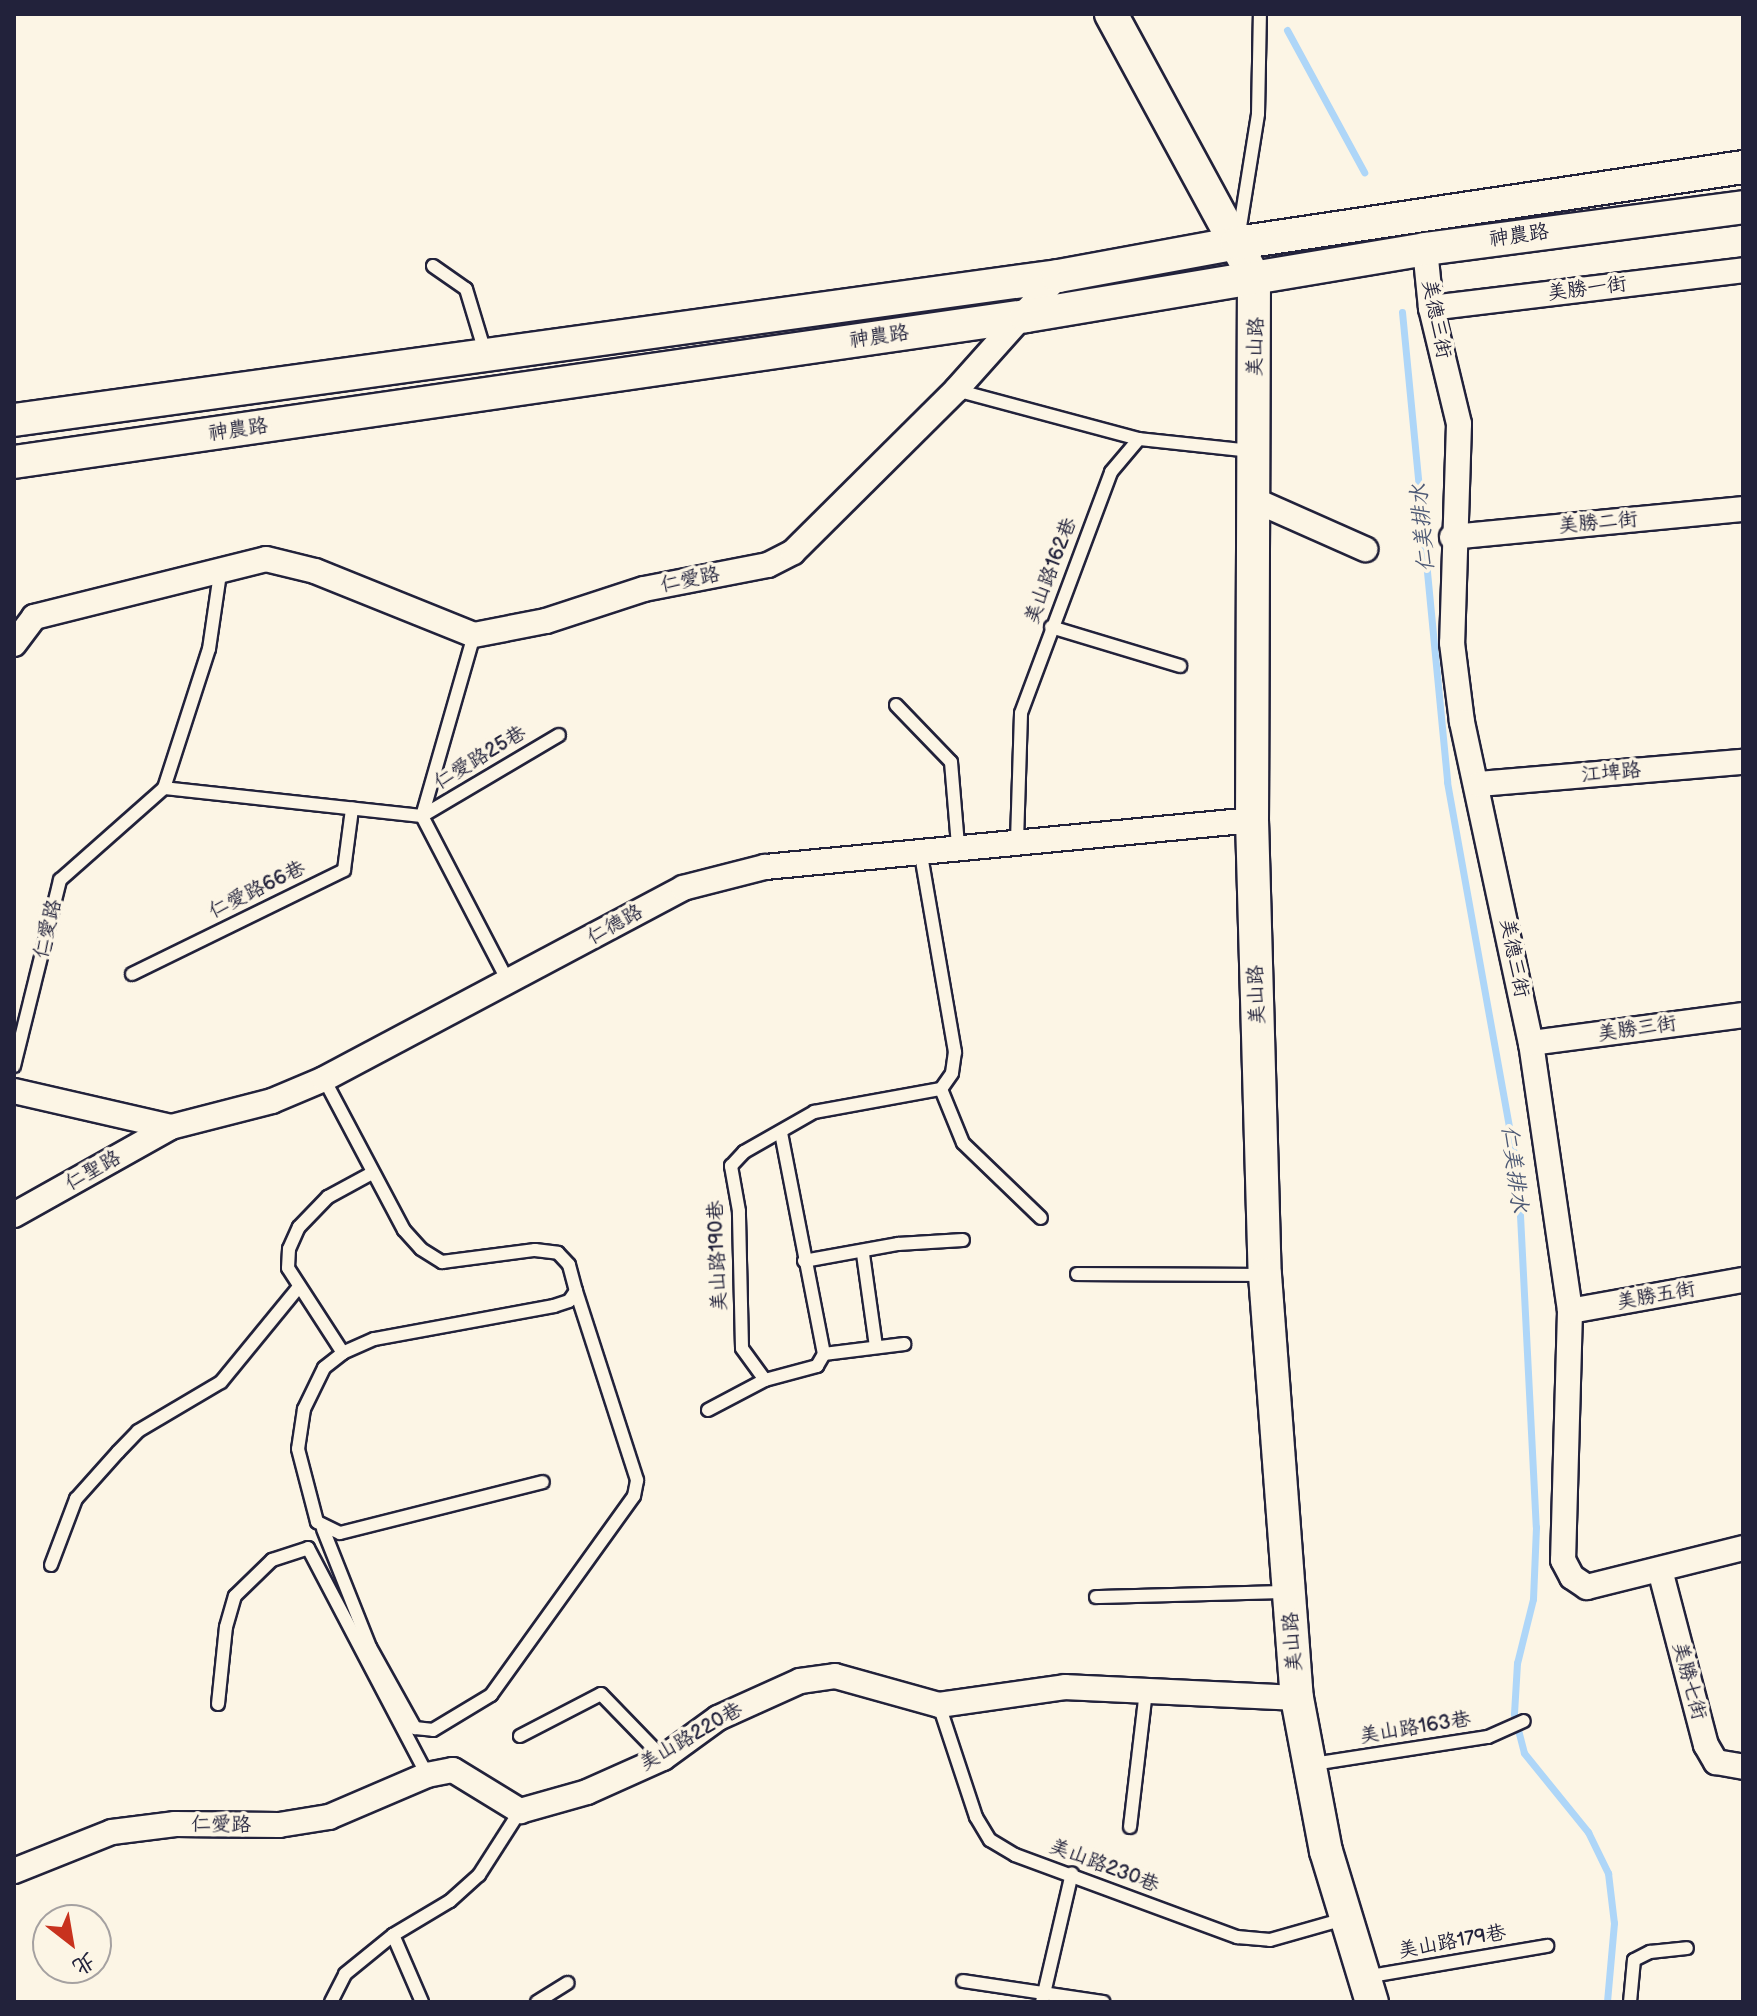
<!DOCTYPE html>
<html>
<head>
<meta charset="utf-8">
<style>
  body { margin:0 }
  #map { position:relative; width:1757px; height:2016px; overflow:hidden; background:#fcf5e5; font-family:"Balsamiq Sans","LXGW WenKai TC",sans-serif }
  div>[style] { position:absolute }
  .stream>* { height:7px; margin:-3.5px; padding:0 3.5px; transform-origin:3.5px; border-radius:3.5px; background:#aed6f8 }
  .roads { filter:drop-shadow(2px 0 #22223b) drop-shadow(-2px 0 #22223b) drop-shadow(0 2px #22223b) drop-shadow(0 -2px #22223b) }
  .lane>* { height:12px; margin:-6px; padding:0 6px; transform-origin:6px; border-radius:6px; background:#fcf5e5 }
  .street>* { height:24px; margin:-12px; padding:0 12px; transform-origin:12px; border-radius:12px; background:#fcf5e5 }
  .secondary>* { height:32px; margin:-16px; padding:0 16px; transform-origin:16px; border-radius:16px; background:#fcf5e5 }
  span { translate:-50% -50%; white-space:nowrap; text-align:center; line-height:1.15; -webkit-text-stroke:7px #fcf5e5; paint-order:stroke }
  .street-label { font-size:20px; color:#22223b }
  .water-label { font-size:22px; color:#4c5874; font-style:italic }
  .frame { position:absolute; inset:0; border:16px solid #22223b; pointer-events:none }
  .north { position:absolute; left:32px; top:1904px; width:80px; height:80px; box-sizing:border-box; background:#fcf5e5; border:2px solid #a5a1a1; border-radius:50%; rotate:149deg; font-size:22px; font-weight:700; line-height:32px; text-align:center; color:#22223b }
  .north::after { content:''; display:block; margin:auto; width:28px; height:36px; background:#c8321e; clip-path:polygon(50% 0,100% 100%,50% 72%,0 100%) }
</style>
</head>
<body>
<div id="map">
  <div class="stream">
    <i style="left:1287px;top:30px;width:162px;rotate:61.5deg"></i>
    <i style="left:1402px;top:312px;width:472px;rotate:84.5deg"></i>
    <i style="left:1447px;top:782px;width:383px;rotate:79.8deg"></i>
    <i style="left:1515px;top:1159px;width:56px;rotate:84.9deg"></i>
    <i style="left:1520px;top:1215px;width:312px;rotate:87.1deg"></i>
    <i style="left:1536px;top:1527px;width:72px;rotate:92.4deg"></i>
    <i style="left:1533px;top:1599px;width:66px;rotate:104deg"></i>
    <i style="left:1517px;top:1663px;width:51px;rotate:93.4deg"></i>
    <i style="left:1514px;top:1714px;width:40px;rotate:75.6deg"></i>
    <i style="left:1524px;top:1753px;width:102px;rotate:51deg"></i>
    <i style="left:1588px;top:1832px;width:46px;rotate:64deg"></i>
    <i style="left:1608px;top:1873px;width:50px;rotate:83.2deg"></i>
    <i style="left:1614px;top:1923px;width:79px;rotate:95.1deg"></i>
  </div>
  <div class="roads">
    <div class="lane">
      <i style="left:1239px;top:233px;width:121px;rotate:-80.9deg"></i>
      <i style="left:1258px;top:114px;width:100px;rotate:-88.9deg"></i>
      <i style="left:433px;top:266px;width:40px;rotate:34.9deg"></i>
      <i style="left:466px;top:289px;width:66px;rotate:73.2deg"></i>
      <i style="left:956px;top:390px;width:189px;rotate:15deg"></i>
      <i style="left:1051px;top:627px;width:135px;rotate:16.8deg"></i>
      <i style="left:474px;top:635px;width:188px;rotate:106deg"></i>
      <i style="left:422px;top:816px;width:188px;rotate:62.5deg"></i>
      <i style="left:896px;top:705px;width:79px;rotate:46deg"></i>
      <i style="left:951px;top:762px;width:84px;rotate:85.2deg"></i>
      <i style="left:164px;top:788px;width:146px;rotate:-72.1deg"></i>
      <i style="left:209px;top:649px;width:83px;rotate:-81.7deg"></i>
      <i style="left:1017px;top:841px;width:128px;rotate:-88.2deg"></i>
      <i style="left:1021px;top:713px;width:257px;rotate:-69.5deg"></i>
      <i style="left:1111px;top:472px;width:43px;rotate:-49.7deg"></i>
      <i style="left:1139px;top:439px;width:114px;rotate:6.1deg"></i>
      <i style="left:132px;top:974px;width:236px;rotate:-26.1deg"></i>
      <i style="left:344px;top:870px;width:62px;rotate:-82.5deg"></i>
      <i style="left:14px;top:1066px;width:192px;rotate:-76.1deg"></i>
      <i style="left:60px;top:880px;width:139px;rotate:-41.5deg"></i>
      <i style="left:164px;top:788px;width:260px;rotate:6.2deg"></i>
      <i style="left:422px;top:816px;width:159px;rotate:-30.6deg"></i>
      <i style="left:324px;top:1079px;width:171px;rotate:62.1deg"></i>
      <i style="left:404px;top:1230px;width:25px;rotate:48deg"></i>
      <i style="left:421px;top:1249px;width:25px;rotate:32deg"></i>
      <i style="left:442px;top:1262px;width:94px;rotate:-7.4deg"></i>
      <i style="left:535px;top:1250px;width:23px;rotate:7deg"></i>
      <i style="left:558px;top:1253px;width:16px;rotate:47deg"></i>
      <i style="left:569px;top:1265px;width:27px;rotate:75deg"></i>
      <i style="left:576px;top:1291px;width:12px;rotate:125deg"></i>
      <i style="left:569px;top:1301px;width:16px;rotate:162deg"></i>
      <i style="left:554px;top:1306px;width:183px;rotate:169.6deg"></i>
      <i style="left:374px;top:1339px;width:34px;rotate:156deg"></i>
      <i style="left:343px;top:1353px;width:24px;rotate:142deg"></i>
      <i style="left:324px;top:1368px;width:46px;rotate:116deg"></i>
      <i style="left:304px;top:1409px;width:40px;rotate:98.5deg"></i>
      <i style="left:298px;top:1449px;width:75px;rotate:75.4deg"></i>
      <i style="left:317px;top:1522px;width:25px;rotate:26deg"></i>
      <i style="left:340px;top:1533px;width:209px;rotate:-14.1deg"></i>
      <i style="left:941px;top:1089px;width:58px;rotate:67.8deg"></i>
      <i style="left:963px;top:1143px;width:108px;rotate:43.9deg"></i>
      <i style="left:863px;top:1254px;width:94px;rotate:82deg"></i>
      <i style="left:804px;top:1261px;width:96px;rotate:-10.3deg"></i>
      <i style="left:898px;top:1244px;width:65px;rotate:-3.5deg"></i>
      <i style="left:1077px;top:1274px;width:185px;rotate:0.3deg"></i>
      <i style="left:343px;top:1353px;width:101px;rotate:-122.9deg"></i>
      <i style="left:288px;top:1268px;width:19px;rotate:-87deg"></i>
      <i style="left:289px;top:1249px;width:24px;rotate:-66deg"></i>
      <i style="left:299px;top:1227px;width:42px;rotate:-46deg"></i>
      <i style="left:328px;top:1197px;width:50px;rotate:-28.6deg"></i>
      <i style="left:824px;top:1354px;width:81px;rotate:-7.1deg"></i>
      <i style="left:765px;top:1380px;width:39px;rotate:-126deg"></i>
      <i style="left:742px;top:1348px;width:137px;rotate:-91.3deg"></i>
      <i style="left:739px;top:1211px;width:46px;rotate:-100.1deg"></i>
      <i style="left:731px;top:1166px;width:19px;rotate:-47deg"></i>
      <i style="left:744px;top:1152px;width:81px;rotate:-29.7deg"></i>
      <i style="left:814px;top:1112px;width:129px;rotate:-10.3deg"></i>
      <i style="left:941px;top:1089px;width:19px;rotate:-55deg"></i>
      <i style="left:952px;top:1073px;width:21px;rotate:-82deg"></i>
      <i style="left:955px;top:1052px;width:205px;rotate:-99.8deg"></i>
      <i style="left:708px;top:1410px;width:64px;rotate:-27.8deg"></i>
      <i style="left:765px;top:1380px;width:54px;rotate:-15.1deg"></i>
      <i style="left:817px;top:1366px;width:14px;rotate:-60deg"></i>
      <i style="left:824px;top:1354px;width:225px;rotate:-101deg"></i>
      <i style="left:323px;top:1529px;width:127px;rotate:68.3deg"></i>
      <i style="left:370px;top:1647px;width:93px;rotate:60.9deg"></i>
      <i style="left:415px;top:1728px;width:18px;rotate:6deg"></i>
      <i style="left:433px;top:1730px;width:68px;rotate:-31.1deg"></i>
      <i style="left:491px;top:1695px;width:245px;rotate:-54.3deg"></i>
      <i style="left:634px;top:1496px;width:16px;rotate:-79deg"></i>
      <i style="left:637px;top:1480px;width:199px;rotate:-107.9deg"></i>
      <i style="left:51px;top:1565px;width:71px;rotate:-69.3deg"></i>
      <i style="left:76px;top:1499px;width:63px;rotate:-48.2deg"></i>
      <i style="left:118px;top:1452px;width:29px;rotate:-46deg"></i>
      <i style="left:138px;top:1431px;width:96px;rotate:-30.6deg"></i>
      <i style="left:221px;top:1382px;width:122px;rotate:-50.7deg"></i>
      <i style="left:1096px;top:1597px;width:190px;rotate:-1.5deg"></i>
      <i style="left:218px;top:1704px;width:77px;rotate:-84.1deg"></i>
      <i style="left:226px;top:1627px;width:32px;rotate:-74deg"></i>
      <i style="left:235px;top:1596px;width:52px;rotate:-44.2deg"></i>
      <i style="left:272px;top:1560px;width:38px;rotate:-18deg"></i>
      <i style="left:308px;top:1548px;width:256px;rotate:62.3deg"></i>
      <i style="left:939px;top:1705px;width:118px;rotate:71.7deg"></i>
      <i style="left:976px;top:1817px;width:27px;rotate:59deg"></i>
      <i style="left:990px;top:1840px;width:29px;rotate:31deg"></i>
      <i style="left:1015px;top:1855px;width:237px;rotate:20.3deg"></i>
      <i style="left:1237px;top:1937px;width:33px;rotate:5deg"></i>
      <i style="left:1270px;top:1940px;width:77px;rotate:-15.8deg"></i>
      <i style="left:520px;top:1736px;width:91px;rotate:-27.4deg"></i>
      <i style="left:601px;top:1694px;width:89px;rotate:45.9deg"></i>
      <i style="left:1313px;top:1764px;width:177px;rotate:-8.8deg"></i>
      <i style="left:1488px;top:1737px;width:39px;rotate:-24deg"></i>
      <i style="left:1130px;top:1827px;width:137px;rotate:-83.3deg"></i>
      <i style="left:1365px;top:1977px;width:185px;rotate:-9.7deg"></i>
      <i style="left:963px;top:1981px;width:142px;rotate:8.5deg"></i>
      <i style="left:331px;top:2002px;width:31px;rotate:-63deg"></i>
      <i style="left:345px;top:1974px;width:62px;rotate:-39.1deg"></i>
      <i style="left:422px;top:2002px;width:73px;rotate:-113.4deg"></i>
      <i style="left:393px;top:1935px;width:66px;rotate:-30.8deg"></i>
      <i style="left:450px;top:1901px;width:39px;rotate:-42deg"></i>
      <i style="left:479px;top:1875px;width:76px;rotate:-57.4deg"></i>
      <i style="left:537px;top:2002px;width:36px;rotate:-32deg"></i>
      <i style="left:1042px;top:2002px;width:132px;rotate:-76.9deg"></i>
      <i style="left:1630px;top:2002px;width:42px;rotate:-84.6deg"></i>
      <i style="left:1634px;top:1960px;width:18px;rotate:-27deg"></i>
      <i style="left:1650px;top:1952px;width:37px;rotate:-6deg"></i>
    </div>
    <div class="street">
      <i style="left:1425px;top:249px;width:59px;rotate:84.2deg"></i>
      <i style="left:1431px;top:308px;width:119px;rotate:76.4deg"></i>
      <i style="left:1459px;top:424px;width:219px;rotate:91.8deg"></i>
      <i style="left:1452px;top:643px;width:80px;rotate:82.8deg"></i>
      <i style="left:1462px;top:722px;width:328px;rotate:77.9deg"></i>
      <i style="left:1531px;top:1043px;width:271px;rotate:81.7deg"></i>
      <i style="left:1570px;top:1311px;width:249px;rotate:91.6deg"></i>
      <i style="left:1563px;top:1560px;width:19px;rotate:62deg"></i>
      <i style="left:1572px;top:1577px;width:18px;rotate:34deg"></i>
      <i style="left:1587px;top:1587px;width:161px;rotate:-14deg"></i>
      <i style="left:1431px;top:308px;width:314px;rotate:-6.9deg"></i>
      <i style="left:1252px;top:499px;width:124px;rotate:23.9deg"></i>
      <i style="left:1452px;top:537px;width:292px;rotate:-5.5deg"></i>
      <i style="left:14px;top:644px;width:34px;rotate:-53deg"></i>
      <i style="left:34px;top:617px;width:239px;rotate:-14deg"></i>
      <i style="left:266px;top:559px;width:50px;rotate:13.8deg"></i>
      <i style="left:315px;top:571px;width:171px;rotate:21.9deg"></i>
      <i style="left:474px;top:635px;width:73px;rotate:-11deg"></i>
      <i style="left:546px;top:621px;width:103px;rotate:-18.1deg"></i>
      <i style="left:644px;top:589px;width:126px;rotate:-11deg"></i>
      <i style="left:768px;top:565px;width:28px;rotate:-27deg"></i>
      <i style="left:793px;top:552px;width:230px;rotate:-44.8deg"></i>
      <i style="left:956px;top:390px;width:153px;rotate:-48.2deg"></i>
      <i style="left:1479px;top:784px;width:265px;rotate:-4.8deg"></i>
      <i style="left:1531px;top:1043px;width:214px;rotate:-7.5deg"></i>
      <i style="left:14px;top:1091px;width:161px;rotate:12.9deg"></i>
      <i style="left:171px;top:1127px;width:104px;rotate:-14.4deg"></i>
      <i style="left:272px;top:1101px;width:56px;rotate:-22.9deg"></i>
      <i style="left:324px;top:1079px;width:407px;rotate:-28deg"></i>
      <i style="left:683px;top:888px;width:85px;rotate:-14.4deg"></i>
      <i style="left:765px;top:867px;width:489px;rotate:-5.5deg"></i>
      <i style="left:14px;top:1215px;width:180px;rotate:-29.3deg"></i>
      <i style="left:1570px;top:1311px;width:176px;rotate:-10.2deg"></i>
      <i style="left:1660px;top:1570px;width:181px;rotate:75.3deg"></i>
      <i style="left:1706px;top:1745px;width:20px;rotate:60deg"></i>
      <i style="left:1716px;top:1762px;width:27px;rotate:10deg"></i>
      <i style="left:14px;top:1871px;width:105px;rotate:-21.7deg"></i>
      <i style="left:112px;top:1832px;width:64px;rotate:-7.2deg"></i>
      <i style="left:175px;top:1824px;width:104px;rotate:0.6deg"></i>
      <i style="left:279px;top:1825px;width:51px;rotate:-9.1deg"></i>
      <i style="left:329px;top:1817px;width:107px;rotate:-23.2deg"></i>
      <i style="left:427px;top:1775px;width:26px;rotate:-11deg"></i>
      <i style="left:453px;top:1770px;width:79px;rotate:31.5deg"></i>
      <i style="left:520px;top:1811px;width:70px;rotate:-15.8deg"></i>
      <i style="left:587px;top:1792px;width:83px;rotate:-24.1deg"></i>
      <i style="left:663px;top:1758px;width:68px;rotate:-36deg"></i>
      <i style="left:718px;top:1718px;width:90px;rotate:-24.3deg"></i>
      <i style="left:800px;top:1681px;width:35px;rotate:-8deg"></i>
      <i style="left:835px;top:1676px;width:108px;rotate:15.6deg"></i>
      <i style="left:939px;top:1705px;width:127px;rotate:-8.1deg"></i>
      <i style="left:1065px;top:1687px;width:232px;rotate:2.7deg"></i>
    </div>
    <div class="secondary">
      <i style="left:1111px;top:14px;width:299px;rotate:61.5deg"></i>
      <i style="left:1254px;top:277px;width:543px;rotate:90.21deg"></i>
      <i style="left:1252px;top:820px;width:455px;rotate:88.4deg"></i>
      <i style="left:1265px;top:1275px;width:424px;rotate:85.7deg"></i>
      <i style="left:1297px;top:1698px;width:156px;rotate:79.3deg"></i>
      <i style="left:1326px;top:1851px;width:158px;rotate:73.1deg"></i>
      <i style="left:14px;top:420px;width:1054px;rotate:-7.85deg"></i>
      <i style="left:1058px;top:276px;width:182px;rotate:-10.4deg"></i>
      <i style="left:1237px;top:243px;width:512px;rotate:-8.54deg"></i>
      <i style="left:14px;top:462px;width:1022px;rotate:-8.21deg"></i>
      <i style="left:1026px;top:316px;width:405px;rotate:-9.5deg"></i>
      <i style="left:1425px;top:249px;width:321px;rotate:-7.5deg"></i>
    </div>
  </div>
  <div class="street-label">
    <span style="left:1519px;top:236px;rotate:-8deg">神農路</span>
    <span style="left:1587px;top:289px;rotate:-7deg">美勝一街</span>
    <span style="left:1436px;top:319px;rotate:79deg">美德三街</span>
    <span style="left:879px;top:337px;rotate:-8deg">神農路</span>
    <span style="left:1256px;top:347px;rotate:-88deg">美山路</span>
    <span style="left:238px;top:430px;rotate:-8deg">神農路</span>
    <span style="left:1598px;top:523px;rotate:-5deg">美勝二街</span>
    <span style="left:1051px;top:571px;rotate:-69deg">美山路162巷</span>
    <span style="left:690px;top:580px;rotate:-11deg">仁愛路</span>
    <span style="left:480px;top:758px;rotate:-31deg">仁愛路25巷</span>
    <span style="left:1611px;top:773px;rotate:-5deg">江埤路</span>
    <span style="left:257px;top:890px;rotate:-26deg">仁愛路66巷</span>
    <span style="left:615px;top:925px;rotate:-29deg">仁德路</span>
    <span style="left:48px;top:929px;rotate:-76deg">仁愛路</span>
    <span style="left:1514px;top:958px;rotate:79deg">美德三街</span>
    <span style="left:1257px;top:995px;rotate:-92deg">美山路</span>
    <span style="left:1637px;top:1029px;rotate:-8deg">美勝三街</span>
    <span style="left:93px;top:1171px;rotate:-29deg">仁聖路</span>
    <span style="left:718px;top:1256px;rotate:-92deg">美山路190巷</span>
    <span style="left:1656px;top:1296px;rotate:-10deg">美勝五街</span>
    <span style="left:1293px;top:1642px;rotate:-94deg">美山路</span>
    <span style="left:1689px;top:1681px;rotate:75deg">美勝七街</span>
    <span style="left:1415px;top:1728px;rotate:-9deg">美山路163巷</span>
    <span style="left:691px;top:1737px;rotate:-30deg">美山路220巷</span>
    <span style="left:221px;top:1825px;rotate:1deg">仁愛路</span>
    <span style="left:1104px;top:1866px;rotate:21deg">美山路230巷</span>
    <span style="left:1452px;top:1942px;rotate:-10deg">美山路179巷</span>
  </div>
  <div class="water-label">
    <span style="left:1423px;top:528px;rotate:-95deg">仁美排水</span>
    <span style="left:1514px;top:1169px;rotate:83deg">仁美排水</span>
  </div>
  <div class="frame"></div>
  <div class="north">北</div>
</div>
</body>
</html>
